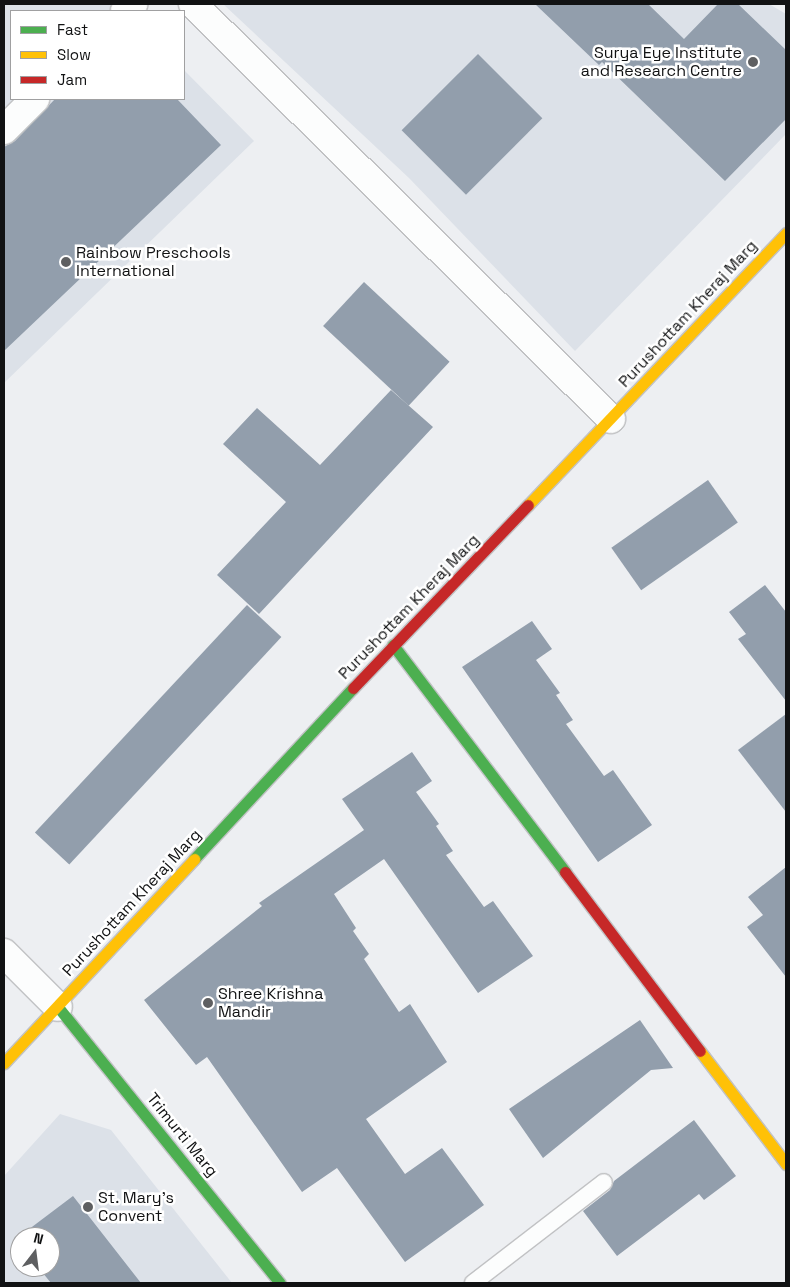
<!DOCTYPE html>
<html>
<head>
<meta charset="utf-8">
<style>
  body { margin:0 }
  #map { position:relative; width:790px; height:1287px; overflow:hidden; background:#edeff2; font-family:"Space Grotesk",sans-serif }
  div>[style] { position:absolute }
  .built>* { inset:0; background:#dce1e8 }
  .building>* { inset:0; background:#929eac; transform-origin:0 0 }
  .roads { filter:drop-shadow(1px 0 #c1c2c4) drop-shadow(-1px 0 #c1c2c4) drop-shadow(0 1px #c1c2c4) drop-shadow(0 -1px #c1c2c4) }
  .lane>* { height:16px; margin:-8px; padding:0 8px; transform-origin:8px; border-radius:8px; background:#fcfdfd }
  .street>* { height:28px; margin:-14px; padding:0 14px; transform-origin:14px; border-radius:14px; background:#fcfdfd }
  .fast>* { height:11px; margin:-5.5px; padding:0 5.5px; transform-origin:5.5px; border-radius:5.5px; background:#4caf50 }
  .slow>* { height:11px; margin:-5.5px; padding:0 5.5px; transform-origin:5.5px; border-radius:5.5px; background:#ffc107 }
  .jam>* { height:11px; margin:-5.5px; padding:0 5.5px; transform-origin:5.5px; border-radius:5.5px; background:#c62828 }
  .dots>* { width:14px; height:14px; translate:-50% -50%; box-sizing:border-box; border:2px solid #fff; border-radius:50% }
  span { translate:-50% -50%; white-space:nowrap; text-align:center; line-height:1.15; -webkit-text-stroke:5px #fff; paint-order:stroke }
  .poi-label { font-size:16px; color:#111213 }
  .right { translate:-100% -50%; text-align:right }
  .left { translate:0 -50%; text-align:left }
  .street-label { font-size:16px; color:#111213 }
  .frame { position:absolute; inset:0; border:5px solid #111213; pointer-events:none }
  .legend { position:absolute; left:10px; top:10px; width:175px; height:90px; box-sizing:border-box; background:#fff; border:1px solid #a0a0a1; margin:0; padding:6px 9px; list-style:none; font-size:15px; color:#111213 }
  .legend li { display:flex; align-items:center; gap:10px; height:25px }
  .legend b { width:25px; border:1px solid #a0a0a1 }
  .north { position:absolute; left:10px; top:1227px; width:50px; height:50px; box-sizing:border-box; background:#fff; border:1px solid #a0a0a1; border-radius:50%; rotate:15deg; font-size:14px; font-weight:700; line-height:20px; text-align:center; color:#111213 }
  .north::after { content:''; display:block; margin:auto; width:18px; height:22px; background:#5e5f61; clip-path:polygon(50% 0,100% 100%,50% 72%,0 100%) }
</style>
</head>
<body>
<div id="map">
  <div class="built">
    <i style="clip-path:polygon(4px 4px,117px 4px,125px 11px,11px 11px,11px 99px,184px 99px,184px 70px,254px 141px,4px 383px)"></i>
    <i style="clip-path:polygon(223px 4px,769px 4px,786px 14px,786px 134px,575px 351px,409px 178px)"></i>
    <i style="clip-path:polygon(evenodd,60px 1114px,111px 1130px,232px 1283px,4px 1283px,4px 1176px,60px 1114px,20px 1237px,50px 1237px,50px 1267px,20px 1267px,20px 1237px)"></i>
  </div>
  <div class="building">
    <i style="clip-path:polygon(535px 4px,648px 4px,684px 39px,718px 4px,738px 4px,786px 50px,786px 119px,725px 181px,602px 62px,599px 65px)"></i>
    <i style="left:478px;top:54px;width:91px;height:108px;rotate:45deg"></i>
    <i style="clip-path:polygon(55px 99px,177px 99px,221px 145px,4px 351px,4px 147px,15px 141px)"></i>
    <i style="left:364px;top:282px;width:117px;height:60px;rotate:43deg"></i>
    <i style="clip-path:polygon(391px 390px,433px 427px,259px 614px,217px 575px,286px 502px,223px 444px,257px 408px,320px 465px)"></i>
    <i style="left:708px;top:480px;width:52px;height:118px;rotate:55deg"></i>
    <i style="clip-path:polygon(765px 585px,786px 612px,786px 701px,738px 639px,746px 634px,729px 612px)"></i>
    <i style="left:247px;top:605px;width:47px;height:311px;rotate:43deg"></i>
    <i style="clip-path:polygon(532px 621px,552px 649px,536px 660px,560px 693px,556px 695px,573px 720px,566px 724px,604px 776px,613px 770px,652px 825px,598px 862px,462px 667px)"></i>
    <i style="clip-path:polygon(786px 714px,786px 812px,738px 750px)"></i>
    <i style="clip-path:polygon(412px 752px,432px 781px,416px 792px,439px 824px,436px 826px,453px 851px,446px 855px,484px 907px,493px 901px,533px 956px,478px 993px,384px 859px,334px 894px,356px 928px,353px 931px,369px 954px,364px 959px,399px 1012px,410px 1004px,447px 1062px,366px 1119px,405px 1174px,442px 1148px,484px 1205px,405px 1262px,337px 1168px,302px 1192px,207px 1057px,196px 1065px,144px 1000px,262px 906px,259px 903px,364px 830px,342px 799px)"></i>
    <i style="clip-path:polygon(786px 867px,786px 977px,747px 927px,763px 915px,748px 897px)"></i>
    <i style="clip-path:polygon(640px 1020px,673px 1068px,651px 1070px,543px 1158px,509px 1109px)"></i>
    <i style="clip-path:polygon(694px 1120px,736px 1176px,704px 1200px,699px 1194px,617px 1256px,583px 1211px,610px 1190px,614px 1181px)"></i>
    <i style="clip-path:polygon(73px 1196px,141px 1283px,51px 1283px,38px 1267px,50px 1267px,50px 1237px,20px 1237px,20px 1244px,16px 1239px)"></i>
  </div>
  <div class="roads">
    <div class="lane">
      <i style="left:473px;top:1283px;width:165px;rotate:-37.6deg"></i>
    </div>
    <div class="street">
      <i style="left:193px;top:4px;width:589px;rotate:44.79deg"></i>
      <i style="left:125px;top:11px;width:11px;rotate:-41deg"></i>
      <i style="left:4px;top:130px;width:44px;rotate:-45deg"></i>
      <i style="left:4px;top:953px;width:76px;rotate:45deg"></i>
    </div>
    <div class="fast">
      <i style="left:393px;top:645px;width:285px;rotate:52.8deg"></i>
      <i style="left:194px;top:859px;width:233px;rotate:-47.1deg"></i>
      <i style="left:58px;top:1007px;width:354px;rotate:51.2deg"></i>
    </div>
    <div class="slow">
      <i style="left:528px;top:505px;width:375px;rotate:-46.5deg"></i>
      <i style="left:700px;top:1051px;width:142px;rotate:52.7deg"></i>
      <i style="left:4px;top:1063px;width:279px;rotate:-47deg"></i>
    </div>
    <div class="jam">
      <i style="left:353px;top:688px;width:253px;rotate:-46.3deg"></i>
      <i style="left:565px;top:872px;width:224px;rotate:53deg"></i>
    </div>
  </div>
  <div class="dots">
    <i style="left:753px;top:62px;background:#5e5f61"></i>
    <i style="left:66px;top:262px;background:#5e5f61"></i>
    <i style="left:208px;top:1003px;background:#5e5f61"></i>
    <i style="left:88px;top:1207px;background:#5e5f61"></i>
  </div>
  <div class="poi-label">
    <span class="right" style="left:742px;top:62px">Surya Eye Institute<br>and Research Centre</span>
    <span class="left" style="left:76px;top:262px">Rainbow Preschools<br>International</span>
    <span class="left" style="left:218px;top:1003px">Shree Krishna<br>Mandir</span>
    <span class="left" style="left:98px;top:1207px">St. Mary's<br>Convent</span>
  </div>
  <div class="street-label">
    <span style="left:688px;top:314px;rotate:-47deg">Purushottam Kheraj Marg</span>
    <span style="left:409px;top:607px;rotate:-46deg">Purushottam Kheraj Marg</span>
    <span style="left:132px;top:903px;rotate:-47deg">Purushottam Kheraj Marg</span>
    <span style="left:182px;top:1135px;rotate:51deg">Trimurti Marg</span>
  </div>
  <div class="frame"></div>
  <ul class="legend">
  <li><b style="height:6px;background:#4caf50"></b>Fast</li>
  <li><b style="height:6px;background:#ffc107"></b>Slow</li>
  <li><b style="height:6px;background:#c62828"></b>Jam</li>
  </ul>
  <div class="north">N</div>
</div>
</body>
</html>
